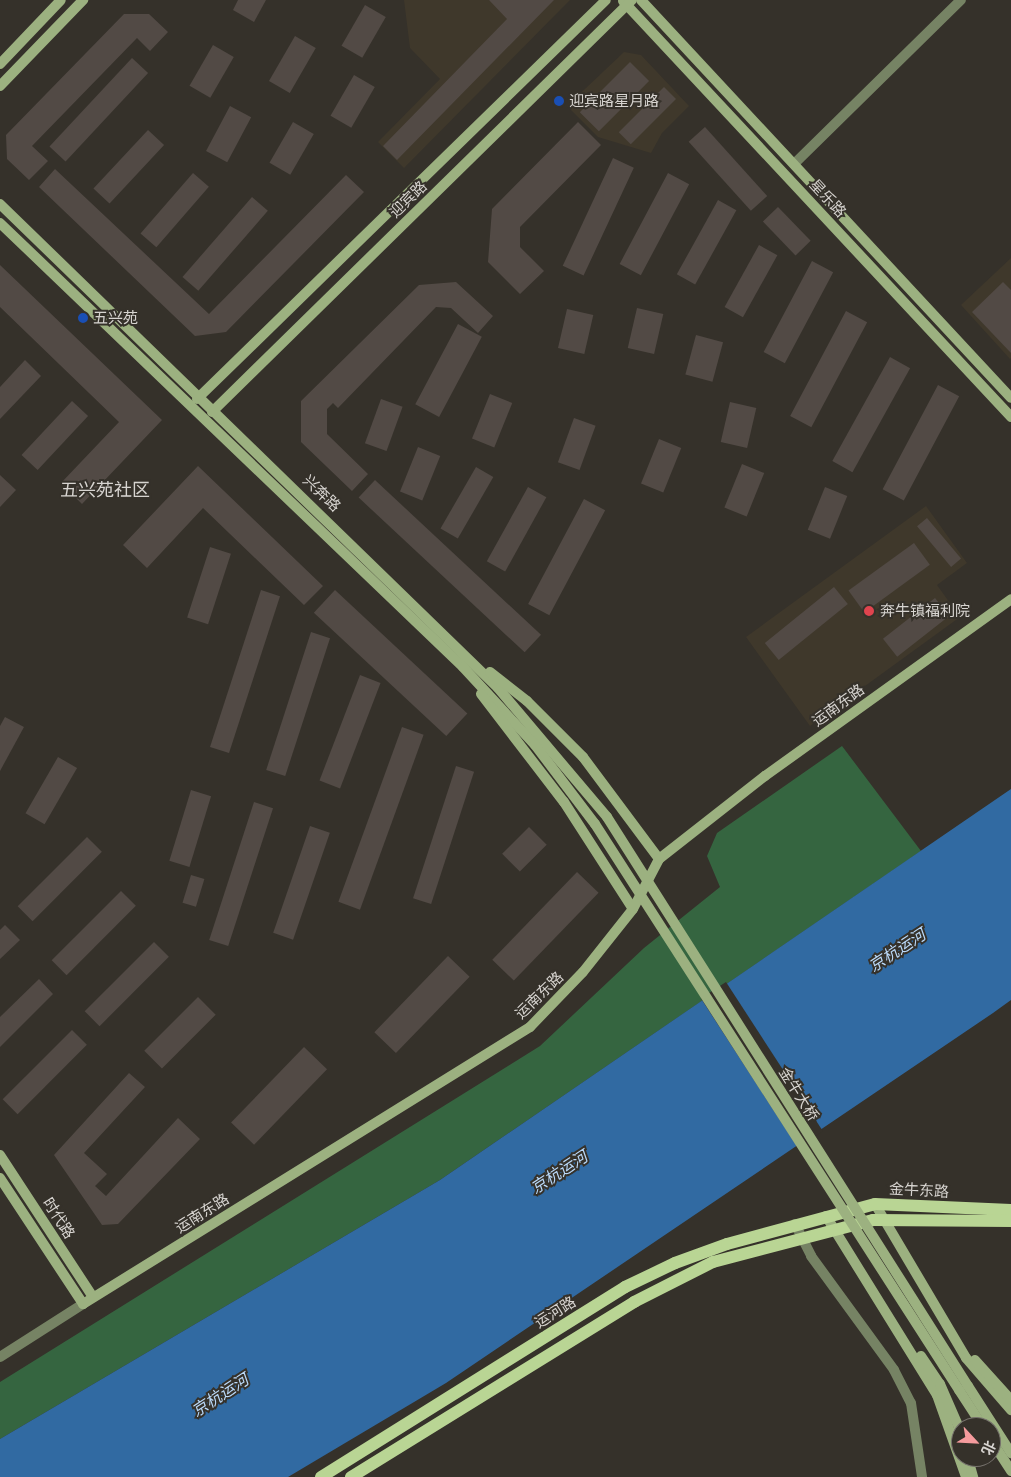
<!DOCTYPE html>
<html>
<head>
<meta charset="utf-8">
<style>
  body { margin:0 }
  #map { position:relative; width:1011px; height:1477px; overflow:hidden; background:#35312a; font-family:"Open Sans","Noto Sans SC",sans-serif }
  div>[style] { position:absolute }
  .built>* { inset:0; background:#3f382b }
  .green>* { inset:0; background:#356540 }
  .water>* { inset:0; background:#316aa2 }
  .pier>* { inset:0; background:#35312a; transform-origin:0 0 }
  .building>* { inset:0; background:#524a45; transform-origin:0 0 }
  .street>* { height:10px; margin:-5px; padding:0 5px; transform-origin:5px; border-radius:5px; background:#768364 }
  .secondary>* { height:10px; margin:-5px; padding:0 5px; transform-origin:5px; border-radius:5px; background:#9cb180 }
  .primary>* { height:12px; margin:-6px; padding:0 6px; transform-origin:6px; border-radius:6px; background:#b9d594 }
  .secondary-bridge>* { height:10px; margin:-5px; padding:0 5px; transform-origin:5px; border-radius:5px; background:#9cb180 }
  .dots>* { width:14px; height:14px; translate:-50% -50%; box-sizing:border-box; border:2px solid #35312a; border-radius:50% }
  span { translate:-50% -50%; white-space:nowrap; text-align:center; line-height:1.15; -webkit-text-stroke:4px #35312a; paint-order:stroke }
  .poi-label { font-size:15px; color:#d7d4d0 }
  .left { translate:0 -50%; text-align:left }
  .street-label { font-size:15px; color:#d7d4d0 }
  .water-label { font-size:16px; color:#bbdafa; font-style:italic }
  .quarter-label { font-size:18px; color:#d7d4d0 }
  .north { position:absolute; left:951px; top:1417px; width:50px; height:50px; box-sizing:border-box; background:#35312a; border:1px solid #76726c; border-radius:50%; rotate:115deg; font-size:14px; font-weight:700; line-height:20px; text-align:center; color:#d7d4d0 }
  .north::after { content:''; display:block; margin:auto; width:18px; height:22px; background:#f59b9d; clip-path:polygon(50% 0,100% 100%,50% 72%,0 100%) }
</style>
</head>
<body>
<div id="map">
  <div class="built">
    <i style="clip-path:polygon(404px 0,570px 0,404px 168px,378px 142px,440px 79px,410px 48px)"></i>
    <i style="clip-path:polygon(624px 52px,641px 55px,689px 106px,662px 133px,651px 153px,598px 137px,567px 106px)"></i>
    <i style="clip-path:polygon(1011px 258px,1011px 358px,1010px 359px,961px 305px)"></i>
    <i style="clip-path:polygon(926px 506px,967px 563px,937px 585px,960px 617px,810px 726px,746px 637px)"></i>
  </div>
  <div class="green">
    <i style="clip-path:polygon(842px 746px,921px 851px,440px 1180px,0 1439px,0 1382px,540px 1046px,644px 948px,720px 887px,707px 856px,717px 833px)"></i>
  </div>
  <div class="water">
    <i style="clip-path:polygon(1011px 789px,1011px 1000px,993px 1013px,446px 1383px,288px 1477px,0 1477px,0 1439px,440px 1180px)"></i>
  </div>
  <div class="pier">
    <i style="left:726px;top:982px;width:178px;height:30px;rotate:57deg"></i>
  </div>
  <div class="building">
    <i style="clip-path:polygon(238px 0,266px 0,254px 22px,233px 10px)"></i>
    <i style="clip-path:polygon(489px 0,554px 0,397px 160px,383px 146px,507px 19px)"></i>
    <i style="left:365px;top:5px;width:24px;height:47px;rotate:30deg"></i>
    <i style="clip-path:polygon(124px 14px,149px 14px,168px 32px,150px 51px,137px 38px,32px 146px,48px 161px,29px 180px,7px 159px,6px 135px)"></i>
    <i style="left:295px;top:36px;width:24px;height:52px;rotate:30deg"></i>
    <i style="left:213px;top:45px;width:24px;height:47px;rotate:30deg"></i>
    <i style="left:132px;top:58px;width:22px;height:121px;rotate:43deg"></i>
    <i style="left:630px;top:62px;width:27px;height:71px;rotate:45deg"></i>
    <i style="left:354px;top:75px;width:24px;height:47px;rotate:30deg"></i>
    <i style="left:664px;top:87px;width:17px;height:64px;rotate:45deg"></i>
    <i style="left:230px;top:106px;width:24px;height:51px;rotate:28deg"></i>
    <i style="left:293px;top:122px;width:24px;height:47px;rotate:30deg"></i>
    <i style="clip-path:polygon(578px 122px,601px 145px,520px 227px,520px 247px,544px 271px,520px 294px,488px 262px,492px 209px)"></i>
    <i style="left:705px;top:127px;width:93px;height:22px;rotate:48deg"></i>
    <i style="left:148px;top:130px;width:22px;height:80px;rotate:43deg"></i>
    <i style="left:613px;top:158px;width:23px;height:119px;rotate:25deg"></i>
    <i style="clip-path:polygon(55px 169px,209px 314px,346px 175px,364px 192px,226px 332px,195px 336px,39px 187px)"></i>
    <i style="left:193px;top:173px;width:21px;height:80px;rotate:41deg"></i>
    <i style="left:668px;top:173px;width:24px;height:103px;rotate:28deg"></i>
    <i style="left:252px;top:197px;width:21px;height:106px;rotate:41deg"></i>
    <i style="left:718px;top:200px;width:21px;height:85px;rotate:29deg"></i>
    <i style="left:778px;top:207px;width:47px;height:21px;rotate:46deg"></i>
    <i style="left:759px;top:245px;width:21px;height:71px;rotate:29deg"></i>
    <i style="left:812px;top:261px;width:24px;height:103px;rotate:28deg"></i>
    <i style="clip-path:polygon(0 265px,162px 420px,82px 504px,61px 483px,119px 422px,0 307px)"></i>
    <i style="clip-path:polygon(456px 282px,493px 316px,478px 333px,451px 308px,436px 307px,338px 408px,333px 403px,327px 409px,327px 434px,368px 474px,352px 491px,301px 442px,301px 401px,419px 285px)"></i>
    <i style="clip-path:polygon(1003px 282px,1011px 290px,1011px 353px,972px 312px)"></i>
    <i style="left:637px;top:308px;width:27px;height:41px;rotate:13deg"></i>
    <i style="left:567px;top:309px;width:27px;height:40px;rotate:13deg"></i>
    <i style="left:846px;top:311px;width:24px;height:119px;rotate:28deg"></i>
    <i style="left:458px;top:324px;width:27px;height:91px;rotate:28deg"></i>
    <i style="left:696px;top:335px;width:28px;height:41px;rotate:15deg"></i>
    <i style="left:890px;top:357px;width:23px;height:119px;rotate:29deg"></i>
    <i style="clip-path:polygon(25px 360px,41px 376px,0 419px,0 387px)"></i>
    <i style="left:938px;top:385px;width:24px;height:118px;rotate:28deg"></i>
    <i style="left:490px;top:394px;width:24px;height:48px;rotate:22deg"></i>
    <i style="left:381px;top:399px;width:23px;height:47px;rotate:20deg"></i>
    <i style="left:72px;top:401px;width:22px;height:74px;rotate:43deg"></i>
    <i style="left:730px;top:402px;width:27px;height:41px;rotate:13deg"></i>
    <i style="left:574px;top:418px;width:23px;height:47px;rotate:20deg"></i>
    <i style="left:659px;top:439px;width:24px;height:48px;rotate:22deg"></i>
    <i style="left:418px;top:447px;width:24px;height:48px;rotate:22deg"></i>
    <i style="left:742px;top:464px;width:24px;height:47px;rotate:22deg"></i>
    <i style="clip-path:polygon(198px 466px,323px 586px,304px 605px,203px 508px,147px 568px,123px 545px)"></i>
    <i style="left:476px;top:467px;width:20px;height:71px;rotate:30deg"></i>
    <i style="clip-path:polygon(0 475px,16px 490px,0 507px)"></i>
    <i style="left:375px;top:480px;width:227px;height:24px;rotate:43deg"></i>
    <i style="left:528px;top:487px;width:21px;height:85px;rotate:29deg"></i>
    <i style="left:825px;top:487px;width:24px;height:46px;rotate:22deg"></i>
    <i style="left:584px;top:499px;width:24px;height:119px;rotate:28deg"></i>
    <i style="left:927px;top:518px;width:53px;height:13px;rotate:50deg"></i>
    <i style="left:914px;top:543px;width:27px;height:81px;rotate:54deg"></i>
    <i style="left:210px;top:547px;width:22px;height:74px;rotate:18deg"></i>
    <i style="left:834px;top:587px;width:22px;height:89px;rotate:51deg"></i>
    <i style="left:261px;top:590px;width:20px;height:165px;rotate:18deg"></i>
    <i style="left:335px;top:590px;width:181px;height:31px;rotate:43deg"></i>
    <i style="left:935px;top:598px;width:23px;height:66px;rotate:52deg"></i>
    <i style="left:311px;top:632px;width:20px;height:145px;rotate:18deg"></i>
    <i style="left:360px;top:675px;width:22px;height:113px;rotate:21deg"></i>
    <i style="clip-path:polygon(5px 717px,24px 727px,0 771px,0 726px)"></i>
    <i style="left:402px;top:727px;width:23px;height:186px;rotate:20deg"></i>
    <i style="left:58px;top:757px;width:22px;height:65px;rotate:30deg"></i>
    <i style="left:456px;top:766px;width:19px;height:139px;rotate:18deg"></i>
    <i style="left:191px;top:790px;width:21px;height:74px;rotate:17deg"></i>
    <i style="left:254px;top:802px;width:20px;height:145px;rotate:18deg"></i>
    <i style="left:310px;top:826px;width:21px;height:113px;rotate:19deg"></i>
    <i style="left:529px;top:827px;width:25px;height:38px;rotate:45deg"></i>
    <i style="left:87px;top:837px;width:21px;height:98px;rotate:45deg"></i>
    <i style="left:577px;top:872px;width:30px;height:122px;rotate:44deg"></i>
    <i style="left:191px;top:875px;width:14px;height:29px;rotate:17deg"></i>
    <i style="left:121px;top:891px;width:21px;height:98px;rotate:45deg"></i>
    <i style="clip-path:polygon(5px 925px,20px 940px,0 959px,0 930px)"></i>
    <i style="left:154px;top:942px;width:21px;height:98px;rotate:45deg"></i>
    <i style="left:448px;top:956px;width:30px;height:106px;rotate:44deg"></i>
    <i style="clip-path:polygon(39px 979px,53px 994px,0 1047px,0 1017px)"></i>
    <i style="left:198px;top:997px;width:25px;height:76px;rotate:45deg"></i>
    <i style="left:72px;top:1030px;width:21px;height:98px;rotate:45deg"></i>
    <i style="left:304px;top:1047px;width:32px;height:105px;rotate:44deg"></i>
    <i style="clip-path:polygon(129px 1073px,145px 1087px,84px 1153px,107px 1174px,95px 1186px,106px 1196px,178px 1118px,200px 1139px,118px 1224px,102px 1225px,54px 1155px)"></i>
  </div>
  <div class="street">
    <i style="left:794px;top:164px;width:234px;rotate:-44.5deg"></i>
    <i style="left:795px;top:1224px;width:36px;rotate:63deg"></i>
    <i style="left:811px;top:1256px;width:141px;rotate:53.9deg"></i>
    <i style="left:894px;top:1370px;width:37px;rotate:63deg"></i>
    <i style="left:911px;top:1403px;width:75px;rotate:81.5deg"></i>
    <i style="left:0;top:1357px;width:98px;rotate:-32.6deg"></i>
  </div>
  <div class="secondary">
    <i style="left:641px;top:0;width:543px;rotate:47.09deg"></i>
    <i style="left:623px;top:1px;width:569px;rotate:46.99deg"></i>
    <i style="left:0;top:64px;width:88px;rotate:-46.4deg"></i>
    <i style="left:0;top:86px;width:120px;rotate:-46deg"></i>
    <i style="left:0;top:204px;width:694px;rotate:44.18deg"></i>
    <i style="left:498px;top:688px;width:169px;rotate:49.8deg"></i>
    <i style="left:0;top:223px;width:641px;rotate:43.8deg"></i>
    <i style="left:463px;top:667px;width:106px;rotate:47.3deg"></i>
    <i style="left:535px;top:745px;width:99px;rotate:52.8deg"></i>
    <i style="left:197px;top:399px;width:571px;rotate:-44.29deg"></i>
    <i style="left:212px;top:412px;width:588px;rotate:-44.45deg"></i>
    <i style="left:490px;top:672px;width:47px;rotate:38.1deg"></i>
    <i style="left:527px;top:701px;width:79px;rotate:45deg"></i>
    <i style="left:583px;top:757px;width:127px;rotate:53.3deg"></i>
    <i style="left:481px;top:694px;width:136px;rotate:52.5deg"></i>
    <i style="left:564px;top:802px;width:127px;rotate:57.2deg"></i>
    <i style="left:0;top:1155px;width:170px;rotate:56.8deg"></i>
    <i style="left:0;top:1178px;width:151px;rotate:56.6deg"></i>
    <i style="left:83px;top:1304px;width:526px;rotate:-31.79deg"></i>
    <i style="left:530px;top:1027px;width:76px;rotate:-46.1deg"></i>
    <i style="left:583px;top:972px;width:80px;rotate:-51.6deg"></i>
    <i style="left:633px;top:909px;width:56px;rotate:-62.5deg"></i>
    <i style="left:659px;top:859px;width:135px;rotate:-38.1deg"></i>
    <i style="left:765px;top:776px;width:303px;rotate:-35.7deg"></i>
    <i style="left:875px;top:1204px;width:179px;rotate:59.4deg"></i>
    <i style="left:966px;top:1358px;width:69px;rotate:49.1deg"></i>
    <i style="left:826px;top:1216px;width:211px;rotate:58.2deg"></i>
    <i style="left:937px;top:1395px;width:87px;rotate:70.5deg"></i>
    <i style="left:921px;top:1356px;width:34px;rotate:56deg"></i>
    <i style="left:940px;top:1384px;width:52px;rotate:66.4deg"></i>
    <i style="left:975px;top:1360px;width:54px;rotate:48deg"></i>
    <i style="left:968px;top:1386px;width:80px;rotate:57.3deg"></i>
    <i style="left:959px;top:1390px;width:44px;rotate:57deg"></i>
    <i style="left:991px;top:1440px;width:37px;rotate:57deg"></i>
    <i style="left:968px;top:1459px;width:19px;rotate:74deg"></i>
  </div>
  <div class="primary">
    <i style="left:321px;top:1477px;width:358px;rotate:-32deg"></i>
    <i style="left:625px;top:1287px;width:55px;rotate:-25.6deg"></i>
    <i style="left:675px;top:1263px;width:55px;rotate:-20.1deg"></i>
    <i style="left:727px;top:1244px;width:153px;rotate:-15.1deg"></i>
    <i style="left:875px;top:1204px;width:136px;rotate:2.5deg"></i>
    <i style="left:351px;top:1477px;width:333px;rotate:-31.7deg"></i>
    <i style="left:634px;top:1302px;width:89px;rotate:-26.9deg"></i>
    <i style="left:713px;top:1262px;width:165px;rotate:-14.7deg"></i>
    <i style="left:873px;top:1220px;width:138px;rotate:0.4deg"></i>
  </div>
  <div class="secondary-bridge">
    <i style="left:607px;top:817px;width:674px;rotate:57.61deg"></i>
    <i style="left:595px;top:824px;width:673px;rotate:57.25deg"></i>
  </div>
  <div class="dots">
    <i style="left:559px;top:101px;background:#1a4fb4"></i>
    <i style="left:83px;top:318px;background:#1a4fb4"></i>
    <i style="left:869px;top:611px;background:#e0444e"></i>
  </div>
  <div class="poi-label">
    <span class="left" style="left:569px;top:101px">迎宾路星月路</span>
    <span class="left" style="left:93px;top:318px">五兴苑</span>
    <span class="left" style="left:880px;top:611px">奔牛镇福利院</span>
  </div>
  <div class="street-label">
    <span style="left:828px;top:198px;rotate:47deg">星乐路</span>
    <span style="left:408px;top:199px;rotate:-44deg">迎宾路</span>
    <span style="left:322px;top:493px;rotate:44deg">兴奔路</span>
    <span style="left:838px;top:705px;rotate:-36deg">运南东路</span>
    <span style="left:539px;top:995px;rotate:-44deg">运南东路</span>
    <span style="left:799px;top:1094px;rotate:58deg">金牛大桥</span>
    <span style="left:919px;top:1190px;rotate:3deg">金牛东路</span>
    <span style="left:202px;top:1213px;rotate:-32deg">运南东路</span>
    <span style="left:59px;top:1218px;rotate:57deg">时代路</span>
    <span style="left:555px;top:1312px;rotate:-32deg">运河路</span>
  </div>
  <div class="water-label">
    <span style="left:897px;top:950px;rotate:-33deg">京杭运河</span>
    <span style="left:559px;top:1172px;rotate:-33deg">京杭运河</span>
    <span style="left:220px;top:1395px;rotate:-33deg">京杭运河</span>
  </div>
  <div class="quarter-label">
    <span style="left:105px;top:489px">五兴苑社区</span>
  </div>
  <div class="north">北</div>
</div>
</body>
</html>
